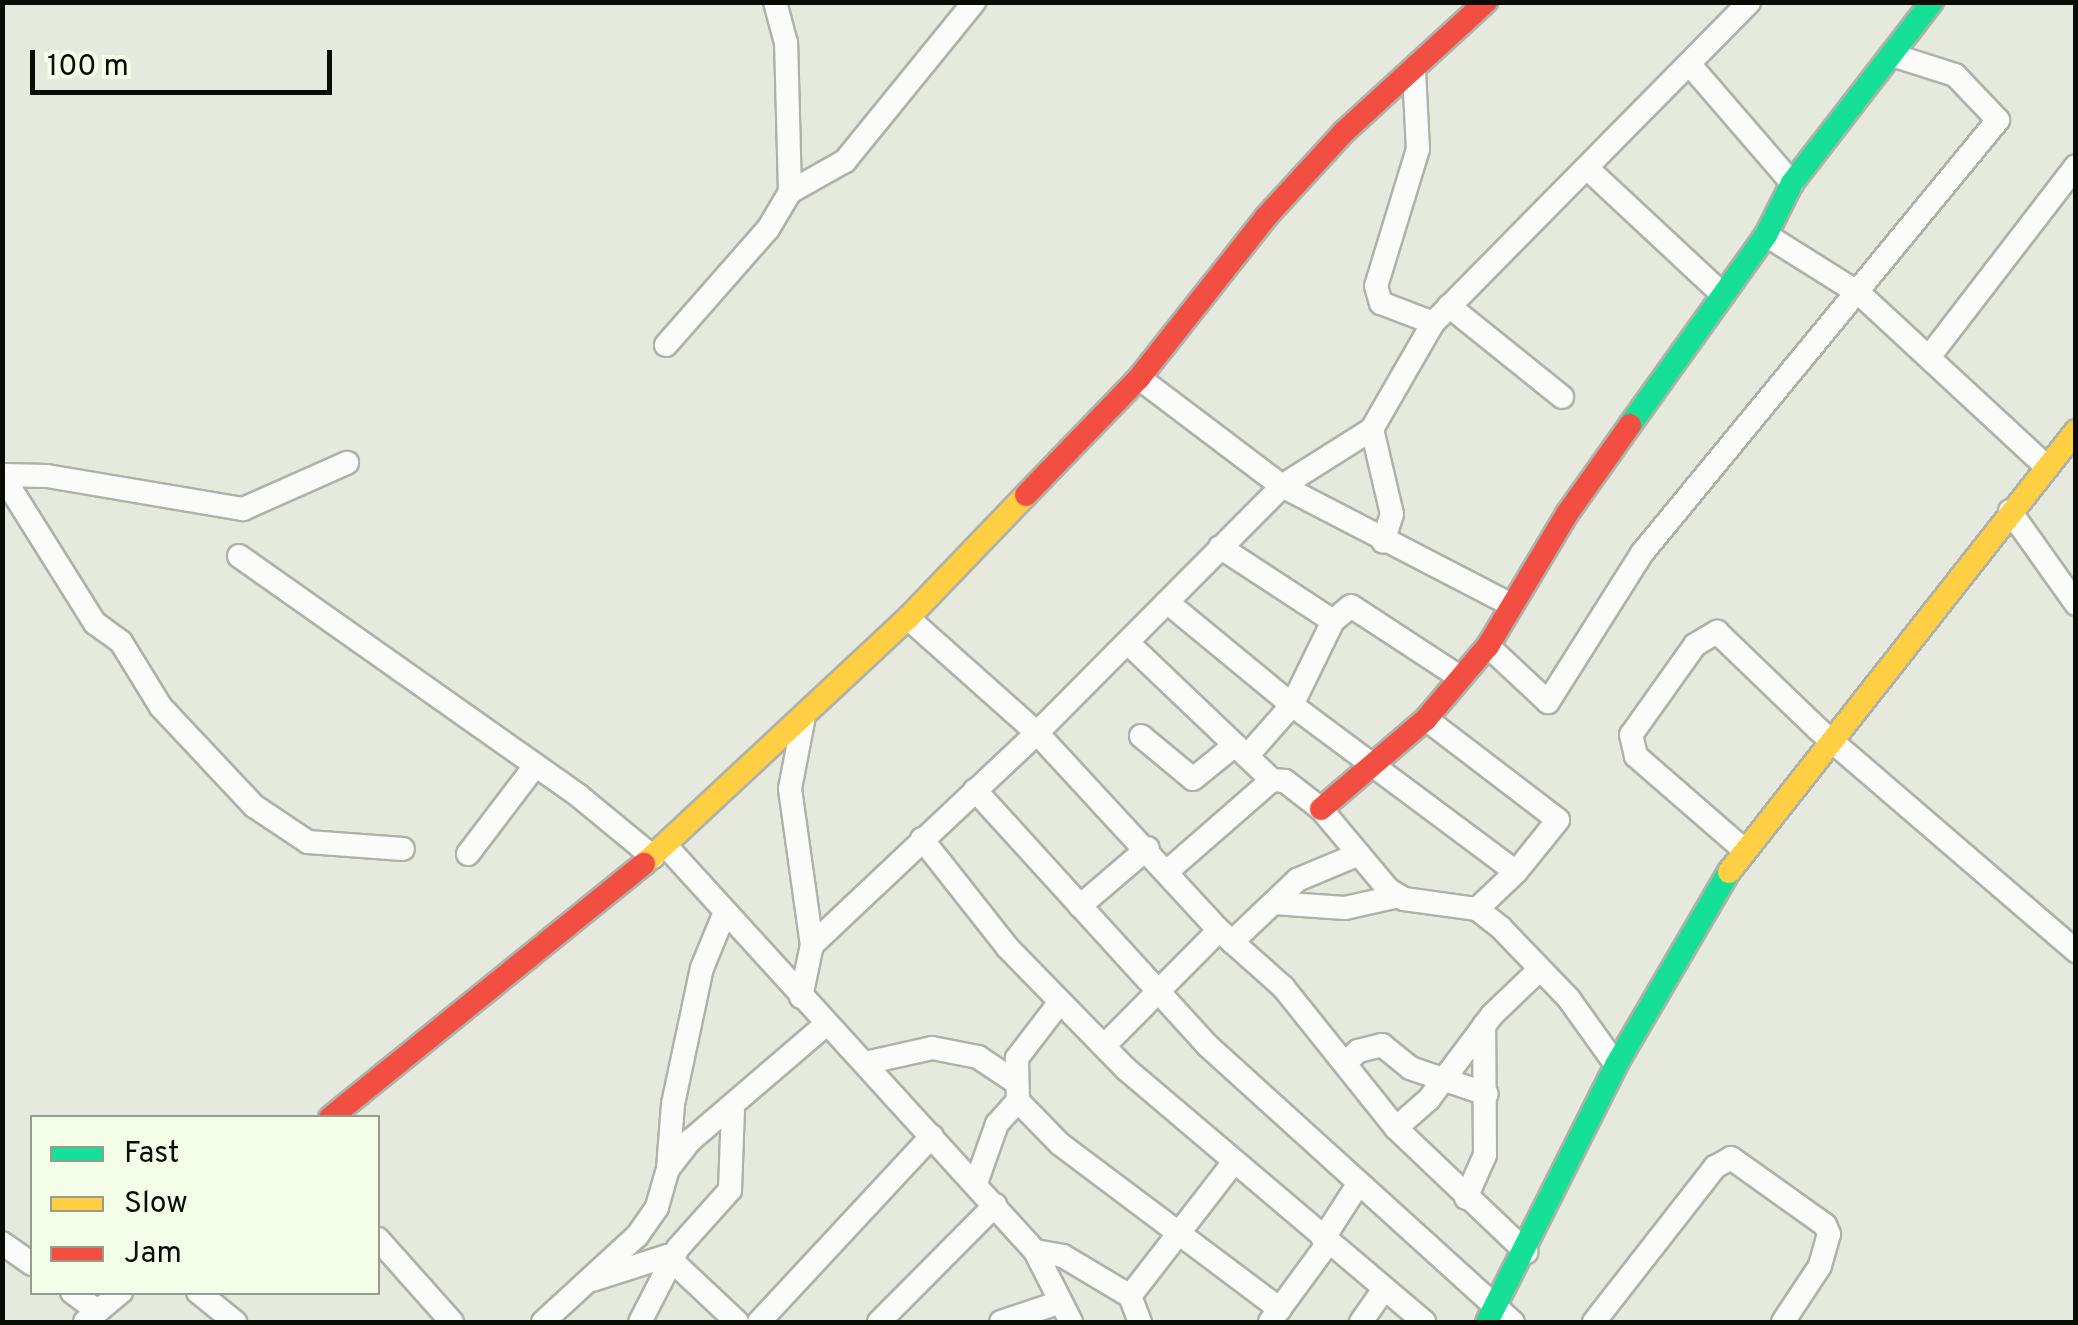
<!DOCTYPE html>
<html>
<head>
<meta charset="utf-8">
<style>
  body { margin:0 }
  #map { position:relative; width:2078px; height:1325px; overflow:hidden; background:#e6eade; font-family:Overpass,sans-serif }
  div>[style] { position:absolute }
  .roads { filter:drop-shadow(2px 0 #aeb2a9) drop-shadow(-2px 0 #aeb2a9) drop-shadow(0 2px #aeb2a9) drop-shadow(0 -2px #aeb2a9) }
  .street>* { height:22px; margin:-11px; padding:0 11px; transform-origin:11px; border-radius:11px; background:#fbfcfa }
  .fast>* { height:22px; margin:-11px; padding:0 11px; transform-origin:11px; border-radius:11px; background:#16e098 }
  .slow>* { height:22px; margin:-11px; padding:0 11px; transform-origin:11px; border-radius:11px; background:#ffcf43 }
  .jam>* { height:22px; margin:-11px; padding:0 11px; transform-origin:11px; border-radius:11px; background:#f24e42 }
  span { translate:-50% -50%; white-space:nowrap; text-align:center; line-height:1.15; -webkit-text-stroke:10px #f4fde7; paint-order:stroke }
  .frame { position:absolute; inset:0; border:5px solid #0a0d06; pointer-events:none }
  .legend { position:absolute; left:30px; top:1115px; width:350px; height:180px; box-sizing:border-box; background:#f4fde7; border:2px solid #969d8d; margin:0; padding:12px 18px; list-style:none; font-size:30px; color:#0a0d06 }
  .legend li { display:flex; align-items:center; gap:20px; height:50px }
  .legend b { width:50px; border:2px solid #969d8d }
  .scale { position:absolute; left:30px; top:50px; width:302px; height:45px; box-sizing:border-box; border:5px solid #0a0d06; border-top:0; padding-left:12px; font-size:30px; line-height:35px; white-space:nowrap; color:#0a0d06; -webkit-text-stroke:8px #f4fde7; paint-order:stroke }
</style>
</head>
<body>
<div id="map">
  <div class="roads">
    <div class="street">
      <i style="left:1691px;top:66px;width:155px;rotate:49.2deg"></i>
      <i style="left:1414px;top:71px;width:78px;rotate:87.1deg"></i>
      <i style="left:1418px;top:149px;width:143px;rotate:107deg"></i>
      <i style="left:1376px;top:286px;width:18px;rotate:74deg"></i>
      <i style="left:1381px;top:303px;width:56px;rotate:21deg"></i>
      <i style="left:1587px;top:168px;width:186px;rotate:43deg"></i>
      <i style="left:790px;top:192px;width:63px;rotate:-29.4deg"></i>
      <i style="left:845px;top:161px;width:205px;rotate:-50.9deg"></i>
      <i style="left:1766px;top:235px;width:111px;rotate:32.1deg"></i>
      <i style="left:1860px;top:294px;width:253px;rotate:42.8deg"></i>
      <i style="left:1449px;top:306px;width:145px;rotate:38.8deg"></i>
      <i style="left:666px;top:345px;width:154px;rotate:-48.7deg"></i>
      <i style="left:768px;top:229px;width:43px;rotate:-59.3deg"></i>
      <i style="left:790px;top:192px;width:149px;rotate:-91.5deg"></i>
      <i style="left:786px;top:43px;width:42px;rotate:-105deg"></i>
      <i style="left:1929px;top:357px;width:241px;rotate:-52.4deg"></i>
      <i style="left:1139px;top:378px;width:179px;rotate:37.1deg"></i>
      <i style="left:1282px;top:486px;width:259px;rotate:27.4deg"></i>
      <i style="left:1372px;top:429px;width:87px;rotate:76.8deg"></i>
      <i style="left:1392px;top:514px;width:29px;rotate:108deg"></i>
      <i style="left:2px;top:475px;width:175px;rotate:57.9deg"></i>
      <i style="left:95px;top:623px;width:32px;rotate:36deg"></i>
      <i style="left:121px;top:642px;width:76px;rotate:58.4deg"></i>
      <i style="left:161px;top:707px;width:136px;rotate:46.8deg"></i>
      <i style="left:254px;top:806px;width:65px;rotate:33.7deg"></i>
      <i style="left:308px;top:842px;width:95px;rotate:4.2deg"></i>
      <i style="left:3px;top:475px;width:44px;rotate:1.3deg"></i>
      <i style="left:47px;top:476px;width:199px;rotate:9.6deg"></i>
      <i style="left:243px;top:509px;width:114px;rotate:-23.9deg"></i>
      <i style="left:2010px;top:511px;width:114px;rotate:54.6deg"></i>
      <i style="left:1220px;top:547px;width:135px;rotate:33.2deg"></i>
      <i style="left:1333px;top:621px;width:93px;rotate:116deg"></i>
      <i style="left:1292px;top:705px;width:279px;rotate:36.7deg"></i>
      <i style="left:1516px;top:872px;width:54px;rotate:136.5deg"></i>
      <i style="left:239px;top:556px;width:416px;rotate:35.2deg"></i>
      <i style="left:579px;top:796px;width:96px;rotate:39.5deg"></i>
      <i style="left:1167px;top:602px;width:162px;rotate:39.5deg"></i>
      <i style="left:1292px;top:705px;width:68px;rotate:131.4deg"></i>
      <i style="left:908px;top:618px;width:173px;rotate:41.7deg"></i>
      <i style="left:1037px;top:733px;width:268px;rotate:47.3deg"></i>
      <i style="left:1219px;top:930px;width:86px;rotate:41.7deg"></i>
      <i style="left:1283px;top:987px;width:181px;rotate:51.3deg"></i>
      <i style="left:1396px;top:1128px;width:180px;rotate:43.6deg"></i>
      <i style="left:1333px;top:621px;width:23px;rotate:-40deg"></i>
      <i style="left:1351px;top:606px;width:131px;rotate:33.2deg"></i>
      <i style="left:1128px;top:643px;width:199px;rotate:43.6deg"></i>
      <i style="left:1488px;top:646px;width:82px;rotate:43deg"></i>
      <i style="left:1548px;top:702px;width:178px;rotate:-57.7deg"></i>
      <i style="left:1643px;top:552px;width:559px;rotate:-50.59deg"></i>
      <i style="left:1998px;top:120px;width:62px;rotate:-133.7deg"></i>
      <i style="left:1955px;top:75px;width:66px;rotate:-162.4deg"></i>
      <i style="left:804px;top:716px;width:74px;rotate:100.9deg"></i>
      <i style="left:790px;top:789px;width:158px;rotate:82deg"></i>
      <i style="left:1426px;top:719px;width:166px;rotate:37.4deg"></i>
      <i style="left:1558px;top:820px;width:67px;rotate:128.9deg"></i>
      <i style="left:1141px;top:736px;width:67px;rotate:39.6deg"></i>
      <i style="left:1193px;top:779px;width:54px;rotate:-39deg"></i>
      <i style="left:975px;top:790px;width:345px;rotate:47.7deg"></i>
      <i style="left:1207px;top:1045px;width:413px;rotate:42.2deg"></i>
      <i style="left:922px;top:839px;width:139px;rotate:51.7deg"></i>
      <i style="left:1008px;top:948px;width:169px;rotate:45.7deg"></i>
      <i style="left:1126px;top:1069px;width:391px;rotate:40.3deg"></i>
      <i style="left:666px;top:846px;width:548px;rotate:47.66deg"></i>
      <i style="left:1035px;top:1251px;width:80px;rotate:63.1deg"></i>
      <i style="left:1743px;top:849px;width:142px;rotate:-139deg"></i>
      <i style="left:1636px;top:756px;width:22px;rotate:-103deg"></i>
      <i style="left:1631px;top:735px;width:110px;rotate:-54.6deg"></i>
      <i style="left:1695px;top:645px;width:26px;rotate:-31deg"></i>
      <i style="left:1717px;top:632px;width:141px;rotate:43.9deg"></i>
      <i style="left:1819px;top:730px;width:339px;rotate:40.7deg"></i>
      <i style="left:468px;top:854px;width:111px;rotate:-52.7deg"></i>
      <i style="left:1170px;top:869px;width:135px;rotate:-41.1deg"></i>
      <i style="left:1272px;top:780px;width:13px;rotate:4deg"></i>
      <i style="left:1285px;top:781px;width:46px;rotate:37.9deg"></i>
      <i style="left:1321px;top:809px;width:106px;rotate:50deg"></i>
      <i style="left:1389px;top:890px;width:17px;rotate:31deg"></i>
      <i style="left:1404px;top:899px;width:74px;rotate:7.8deg"></i>
      <i style="left:1477px;top:909px;width:31px;rotate:38deg"></i>
      <i style="left:1501px;top:928px;width:98px;rotate:46.2deg"></i>
      <i style="left:1569px;top:999px;width:81px;rotate:54.5deg"></i>
      <i style="left:1274px;top:903px;width:71px;rotate:4deg"></i>
      <i style="left:1345px;top:908px;width:55px;rotate:-12.5deg"></i>
      <i style="left:1080px;top:906px;width:89px;rotate:-40.5deg"></i>
      <i style="left:1232px;top:942px;width:90px;rotate:-43.6deg"></i>
      <i style="left:1297px;top:880px;width:67px;rotate:-22.8deg"></i>
      <i style="left:801px;top:997px;width:53px;rotate:-78.1deg"></i>
      <i style="left:812px;top:945px;width:309px;rotate:-43.3deg"></i>
      <i style="left:1037px;top:733px;width:348px;rotate:-45.2deg"></i>
      <i style="left:1282px;top:486px;width:107px;rotate:-32.3deg"></i>
      <i style="left:1372px;top:429px;width:122px;rotate:-60.1deg"></i>
      <i style="left:1433px;top:323px;width:450px;rotate:-45.4deg"></i>
      <i style="left:1060px;top:1002px;width:71px;rotate:127.5deg"></i>
      <i style="left:1017px;top:1058px;width:43px;rotate:88.7deg"></i>
      <i style="left:1018px;top:1101px;width:60px;rotate:45.7deg"></i>
      <i style="left:1060px;top:1144px;width:275px;rotate:36.9deg"></i>
      <i style="left:1104px;top:1046px;width:163px;rotate:-45.2deg"></i>
      <i style="left:865px;top:1063px;width:69px;rotate:-12.6deg"></i>
      <i style="left:932px;top:1048px;width:47px;rotate:11.1deg"></i>
      <i style="left:978px;top:1057px;width:43px;rotate:33.7deg"></i>
      <i style="left:1345px;top:1064px;width:18px;rotate:-45deg"></i>
      <i style="left:1358px;top:1051px;width:25px;rotate:-14deg"></i>
      <i style="left:1382px;top:1045px;width:36px;rotate:39deg"></i>
      <i style="left:1410px;top:1068px;width:81px;rotate:18.7deg"></i>
      <i style="left:1396px;top:1128px;width:44px;rotate:-41.3deg"></i>
      <i style="left:1429px;top:1099px;width:105px;rotate:-53.1deg"></i>
      <i style="left:1492px;top:1015px;width:64px;rotate:-43.7deg"></i>
      <i style="left:668px;top:1169px;width:65px;rotate:-85.6deg"></i>
      <i style="left:673px;top:1104px;width:139px;rotate:-78deg"></i>
      <i style="left:702px;top:968px;width:61px;rotate:-67.7deg"></i>
      <i style="left:976px;top:1183px;width:63px;rotate:-70.4deg"></i>
      <i style="left:997px;top:1124px;width:31px;rotate:-48deg"></i>
      <i style="left:1466px;top:1198px;width:47px;rotate:-66.2deg"></i>
      <i style="left:1485px;top:1155px;width:130px;rotate:-90.4deg"></i>
      <i style="left:378px;top:1239px;width:111px;rotate:48.3deg"></i>
      <i style="left:1323px;top:1239px;width:63px;rotate:-57.3deg"></i>
      <i style="left:2px;top:1243px;width:37px;rotate:35deg"></i>
      <i style="left:1035px;top:1251px;width:28px;rotate:10deg"></i>
      <i style="left:1063px;top:1256px;width:78px;rotate:30.8deg"></i>
      <i style="left:1130px;top:1296px;width:28px;rotate:69deg"></i>
      <i style="left:592px;top:1280px;width:79px;rotate:-17.7deg"></i>
      <i style="left:667px;top:1256px;width:96px;rotate:43.3deg"></i>
      <i style="left:72px;top:1292px;width:31px;rotate:37deg"></i>
      <i style="left:198px;top:1292px;width:48px;rotate:39deg"></i>
      <i style="left:1130px;top:1296px;width:168px;rotate:-52.2deg"></i>
      <i style="left:85px;top:1322px;width:47px;rotate:-39.8deg"></i>
      <i style="left:543px;top:1322px;width:127px;rotate:-42.5deg"></i>
      <i style="left:637px;top:1236px;width:35px;rotate:-55deg"></i>
      <i style="left:657px;top:1207px;width:40px;rotate:-74deg"></i>
      <i style="left:668px;top:1169px;width:37px;rotate:-52deg"></i>
      <i style="left:691px;top:1140px;width:177px;rotate:-40.6deg"></i>
      <i style="left:640px;top:1322px;width:83px;rotate:-62.8deg"></i>
      <i style="left:678px;top:1248px;width:78px;rotate:-48.1deg"></i>
      <i style="left:730px;top:1190px;width:82px;rotate:-87.9deg"></i>
      <i style="left:759px;top:1322px;width:254px;rotate:-47.1deg"></i>
      <i style="left:879px;top:1322px;width:165px;rotate:-45.2deg"></i>
      <i style="left:1001px;top:1322px;width:60px;rotate:-18.4deg"></i>
      <i style="left:1270px;top:1322px;width:98px;rotate:-53.7deg"></i>
      <i style="left:1361px;top:1322px;width:40px;rotate:-55.1deg"></i>
      <i style="left:1594px;top:1322px;width:197px;rotate:-52deg"></i>
      <i style="left:1715px;top:1167px;width:18px;rotate:-29deg"></i>
      <i style="left:1731px;top:1158px;width:115px;rotate:35.5deg"></i>
      <i style="left:1825px;top:1225px;width:10px;rotate:66deg"></i>
      <i style="left:1829px;top:1234px;width:33px;rotate:106deg"></i>
      <i style="left:1820px;top:1266px;width:67px;rotate:123.5deg"></i>
    </div>
    <div class="fast">
      <i style="left:1630px;top:425px;width:234px;rotate:-54.4deg"></i>
      <i style="left:1766px;top:235px;width:58px;rotate:-63.4deg"></i>
      <i style="left:1792px;top:183px;width:229px;rotate:-52.3deg"></i>
      <i style="left:1487px;top:1322px;width:288px;rotate:-63.3deg"></i>
      <i style="left:1616px;top:1065px;width:224px;rotate:-59.7deg"></i>
    </div>
    <div class="slow">
      <i style="left:644px;top:864px;width:361px;rotate:-43deg"></i>
      <i style="left:908px;top:618px;width:170px;rotate:-46.2deg"></i>
      <i style="left:1729px;top:872px;width:561px;rotate:-51.8deg"></i>
    </div>
    <div class="jam">
      <i style="left:1026px;top:495px;width:163px;rotate:-46deg"></i>
      <i style="left:1139px;top:378px;width:205px;rotate:-51.7deg"></i>
      <i style="left:1266px;top:217px;width:115px;rotate:-47.5deg"></i>
      <i style="left:1344px;top:132px;width:193px;rotate:-42.5deg"></i>
      <i style="left:1321px;top:809px;width:138px;rotate:-40.6deg"></i>
      <i style="left:1426px;top:719px;width:96px;rotate:-49.7deg"></i>
      <i style="left:1488px;top:646px;width:154px;rotate:-59.1deg"></i>
      <i style="left:1567px;top:514px;width:109px;rotate:-54.7deg"></i>
      <i style="left:330px;top:1118px;width:404px;rotate:-39deg"></i>
    </div>
  </div>
  <div class="frame"></div>
  <ul class="legend">
  <li><b style="height:12px;background:#16e098"></b>Fast</li>
  <li><b style="height:12px;background:#ffcf43"></b>Slow</li>
  <li><b style="height:12px;background:#f24e42"></b>Jam</li>
  </ul>
  <div class="scale">100 m</div>
</div>
</body>
</html>
